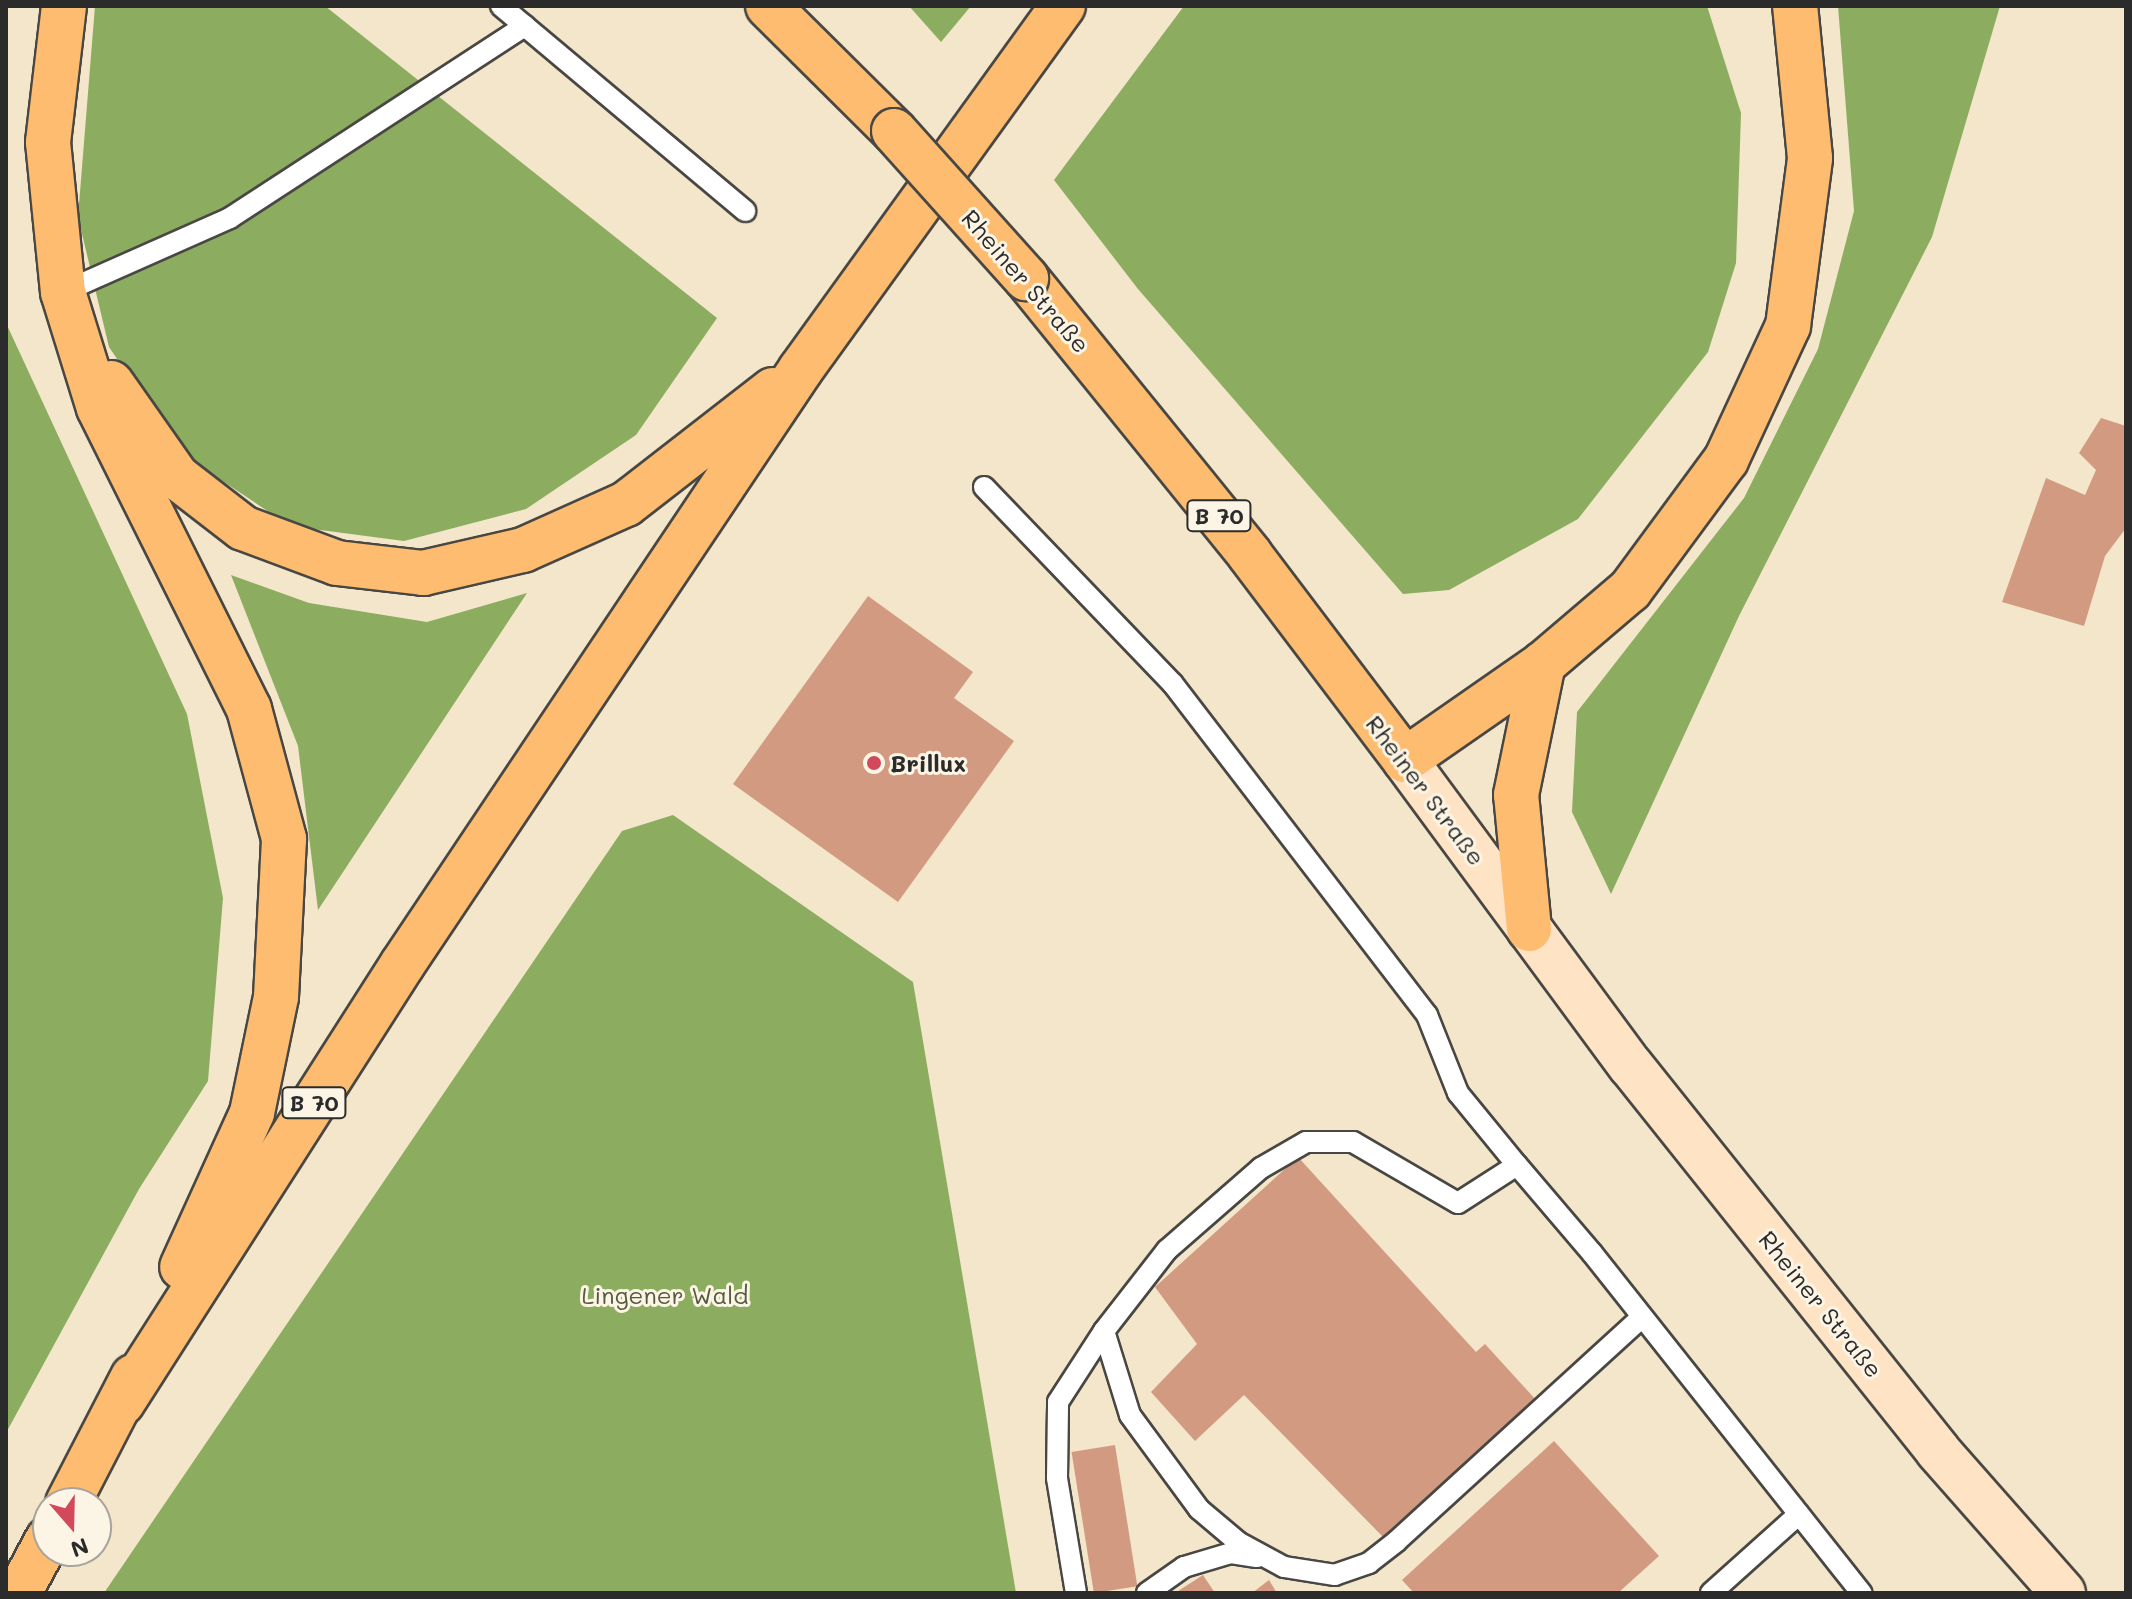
<!DOCTYPE html>
<html>
<head>
<meta charset="utf-8">
<style>
  body { margin:0 }
  #map { position:relative; width:2132px; height:1599px; overflow:hidden; background:#f3e6ca; font-family:Mali,sans-serif }
  div>[style] { position:absolute }
  .forest>* { inset:0; background:#8cac60 }
  .building>* { inset:0; background:#d29b81; transform-origin:0 0 }
  .roads { filter:drop-shadow(2px 0 #494743) drop-shadow(-2px 0 #494743) drop-shadow(0 2px #494743) drop-shadow(0 -2px #494743) }
  .service>* { height:20px; margin:-10px; padding:0 10px; transform-origin:10px; border-radius:10px; background:#fff }
  .secondary>* { height:44px; margin:-22px; padding:0 22px; transform-origin:22px; border-radius:22px; background:#fee4c5 }
  .primary>* { height:44px; margin:-22px; padding:0 22px; transform-origin:22px; border-radius:22px; background:#fdbc6f }
  .bridges { filter:drop-shadow(2px 0 #494743) drop-shadow(-2px 0 #494743) drop-shadow(0 2px #494743) drop-shadow(0 -2px #494743) }
  .primary-bridge>* { height:44px; margin:-22px; padding:0 22px; transform-origin:22px; border-radius:22px; background:#fdbc6f }
  .dots>* { width:22px; height:22px; translate:-50% -50%; box-sizing:border-box; border:4px solid #fcf5e5; border-radius:50% }
  span { translate:-50% -50%; white-space:nowrap; text-align:center; line-height:1.15; -webkit-text-stroke:6px #fcf5e5; paint-order:stroke }
  .shield-label span { padding:2px 6px; background:#fcf5e5; border:2px solid; border-radius:6px; -webkit-text-stroke-width:0 }
  .shield-label { font-size:22px; color:#2b2b2b; font-weight:700 }
  .street-label { font-size:24px; color:#2b2b2b }
  .poi-label { font-size:24px; color:#2b2b2b; font-weight:700 }
  .left { translate:0 -50%; text-align:left }
  .park-label { font-size:24px; color:#535a3f }
  .frame { position:absolute; inset:0; border:8px solid #2b2b2b; pointer-events:none }
  .north { position:absolute; left:32px; top:1487px; width:80px; height:80px; box-sizing:border-box; background:#fcf5e5; border:2px solid #a8a49b; border-radius:50%; rotate:160deg; font-size:22px; font-weight:700; line-height:32px; text-align:center; color:#2b2b2b }
  .north::after { content:''; display:block; margin:auto; width:28px; height:36px; background:#d1495b; clip-path:polygon(50% 0,100% 100%,50% 72%,0 100%) }
</style>
</head>
<body>
<div id="map">
  <div class="forest">
    <i style="clip-path:polygon(95px 6px,325px 6px,717px 318px,636px 435px,526px 509px,404px 541px,290px 526px,182px 454px,109px 347px,78px 217px)"></i>
    <i style="clip-path:polygon(909px 6px,971px 6px,941px 42px)"></i>
    <i style="clip-path:polygon(1184px 6px,1707px 6px,1741px 113px,1736px 263px,1708px 352px,1578px 519px,1449px 590px,1403px 594px,1138px 289px,1054px 180px)"></i>
    <i style="clip-path:polygon(1838px 6px,2000px 6px,1932px 237px,1739px 616px,1611px 894px,1572px 812px,1577px 712px,1744px 498px,1818px 349px,1854px 211px)"></i>
    <i style="clip-path:polygon(6px 323px,187px 714px,223px 898px,208px 1081px,139px 1189px,6px 1433px)"></i>
    <i style="clip-path:polygon(231px 575px,309px 603px,427px 622px,527px 593px,318px 910px,298px 746px)"></i>
    <i style="clip-path:polygon(673px 815px,913px 982px,1016px 1593px,104px 1593px,622px 831px)"></i>
  </div>
  <div class="building">
    <i style="clip-path:polygon(2101px 418px,2126px 426px,2126px 528px,2105px 556px,2084px 626px,2002px 602px,2046px 478px,2085px 495px,2096px 470px,2079px 453px)"></i>
    <i style="clip-path:polygon(868px 596px,973px 672px,954px 698px,1014px 741px,898px 902px,733px 784px)"></i>
    <i style="clip-path:polygon(1298px 1157px,1476px 1352px,1485px 1344px,1536px 1400px,1384px 1538px,1244px 1395px,1195px 1441px,1151px 1392px,1197px 1344px,1155px 1287px)"></i>
    <i style="clip-path:polygon(1554px 1441px,1659px 1556px,1618px 1593px,1414px 1593px,1402px 1580px)"></i>
    <i style="left:1115px;top:1445px;width:143px;height:44px;rotate:81deg"></i>
    <i style="clip-path:polygon(1203px 1575px,1215px 1593px,1175px 1593px)"></i>
    <i style="clip-path:polygon(1269px 1580px,1277px 1593px,1252px 1593px)"></i>
  </div>
  <div class="roads">
    <div class="service">
      <i style="left:501px;top:6px;width:319px;rotate:40deg"></i>
      <i style="left:63px;top:292px;width:183px;rotate:-23.9deg"></i>
      <i style="left:230px;top:218px;width:352px;rotate:-33.1deg"></i>
      <i style="left:984px;top:487px;width:273px;rotate:46.2deg"></i>
      <i style="left:1173px;top:684px;width:417px;rotate:52.5deg"></i>
      <i style="left:1427px;top:1015px;width:84px;rotate:68.3deg"></i>
      <i style="left:1458px;top:1093px;width:93px;rotate:50.7deg"></i>
      <i style="left:1642px;top:1317px;width:332px;rotate:137.6deg"></i>
      <i style="left:1397px;top:1541px;width:36px;rotate:142deg"></i>
      <i style="left:1369px;top:1563px;width:36px;rotate:161deg"></i>
      <i style="left:1335px;top:1575px;width:52px;rotate:-171.1deg"></i>
      <i style="left:1284px;top:1567px;width:52px;rotate:-151.5deg"></i>
      <i style="left:1238px;top:1542px;width:51px;rotate:-139.8deg"></i>
      <i style="left:1199px;top:1509px;width:117px;rotate:-126.3deg"></i>
      <i style="left:1130px;top:1415px;width:88px;rotate:-107.2deg"></i>
      <i style="left:1104px;top:1331px;width:103px;rotate:-52.1deg"></i>
      <i style="left:1167px;top:1250px;width:125px;rotate:-41.1deg"></i>
      <i style="left:1261px;top:1168px;width:52px;rotate:-30deg"></i>
      <i style="left:1306px;top:1142px;width:47px"></i>
      <i style="left:1353px;top:1142px;width:121px;rotate:30.2deg"></i>
      <i style="left:1458px;top:1203px;width:70px;rotate:-32.8deg"></i>
      <i style="left:1517px;top:1165px;width:116px;rotate:49.6deg"></i>
      <i style="left:1592px;top:1253px;width:434px;rotate:51.6deg"></i>
      <i style="left:1076px;top:1593px;width:117px;rotate:-99.4deg"></i>
      <i style="left:1057px;top:1478px;width:76px;rotate:-89.2deg"></i>
      <i style="left:1058px;top:1402px;width:85px;rotate:-57.1deg"></i>
      <i style="left:1147px;top:1593px;width:45px;rotate:-35.1deg"></i>
      <i style="left:1184px;top:1567px;width:49px;rotate:-16.6deg"></i>
      <i style="left:1231px;top:1553px;width:26px;rotate:9deg"></i>
      <i style="left:1711px;top:1593px;width:118px;rotate:-41.9deg"></i>
    </div>
    <div class="secondary">
      <i style="left:1405px;top:760px;width:380px;rotate:53.6deg"></i>
      <i style="left:1631px;top:1066px;width:492px;rotate:51.4deg"></i>
      <i style="left:1938px;top:1451px;width:189px;rotate:48.6deg"></i>
    </div>
    <div class="primary">
      <i style="left:64px;top:6px;width:137px;rotate:96.7deg"></i>
      <i style="left:48px;top:142px;width:151px;rotate:84.3deg"></i>
      <i style="left:63px;top:292px;width:121px;rotate:72.8deg"></i>
      <i style="left:99px;top:408px;width:336px;rotate:63.5deg"></i>
      <i style="left:249px;top:709px;width:135px;rotate:74.9deg"></i>
      <i style="left:284px;top:839px;width:158px;rotate:92.9deg"></i>
      <i style="left:276px;top:997px;width:118px;rotate:101.7deg"></i>
      <i style="left:252px;top:1113px;width:169px;rotate:114.4deg"></i>
      <i style="left:768px;top:6px;width:177px;rotate:44.8deg"></i>
      <i style="left:1026px;top:278px;width:356px;rotate:51deg"></i>
      <i style="left:1250px;top:555px;width:257px;rotate:52.9deg"></i>
      <i style="left:1405px;top:760px;width:168px;rotate:-34.8deg"></i>
      <i style="left:1543px;top:664px;width:114px;rotate:-40.4deg"></i>
      <i style="left:1630px;top:590px;width:162px;rotate:-53.6deg"></i>
      <i style="left:1726px;top:460px;width:148px;rotate:-65.2deg"></i>
      <i style="left:1788px;top:326px;width:169px;rotate:-82.5deg"></i>
      <i style="left:1810px;top:158px;width:153px;rotate:-95.6deg"></i>
      <i style="left:111px;top:383px;width:115px;rotate:54.9deg"></i>
      <i style="left:177px;top:477px;width:83px;rotate:37.7deg"></i>
      <i style="left:243px;top:528px;width:100px;rotate:20.4deg"></i>
      <i style="left:337px;top:563px;width:87px;rotate:6.6deg"></i>
      <i style="left:423px;top:573px;width:103px;rotate:-13deg"></i>
      <i style="left:523px;top:550px;width:113px;rotate:-24.1deg"></i>
      <i style="left:626px;top:504px;width:186px;rotate:-37.8deg"></i>
      <i style="left:1529px;top:929px;width:135px;rotate:-95.5deg"></i>
      <i style="left:1516px;top:795px;width:134px;rotate:-78.4deg"></i>
      <i style="left:122px;top:1403px;width:520px;rotate:-57.41deg"></i>
      <i style="left:402px;top:965px;width:717px;rotate:-56.2deg"></i>
      <i style="left:801px;top:369px;width:448px;rotate:-54.2deg"></i>
      <i style="left:68px;top:1503px;width:142px;rotate:-62.7deg"></i>
      <i style="left:19px;top:1593px;width:61px;rotate:-61.8deg"></i>
    </div>
  </div>
  <div class="bridges">
    <div class="primary-bridge">
      <i style="left:894px;top:131px;width:198px;rotate:48.1deg"></i>
    </div>
  </div>
  <div class="dots">
    <i style="left:874px;top:763px;background:#d1495b"></i>
  </div>
  <div class="shield-label">
    <span style="left:1219px;top:516px">B 70</span>
    <span style="left:314px;top:1103px">B 70</span>
  </div>
  <div class="street-label">
    <span style="left:1026px;top:281px;rotate:49deg">Rheiner Straße</span>
    <span style="left:1426px;top:790px;rotate:53deg">Rheiner Straße</span>
    <span style="left:1821px;top:1304px;rotate:51deg">Rheiner Straße</span>
  </div>
  <div class="poi-label">
    <span class="left" style="left:890px;top:763px">Brillux</span>
  </div>
  <div class="park-label">
    <span style="left:665px;top:1295px">Lingener Wald</span>
  </div>
  <div class="frame"></div>
  <div class="north">N</div>
</div>
</body>
</html>
